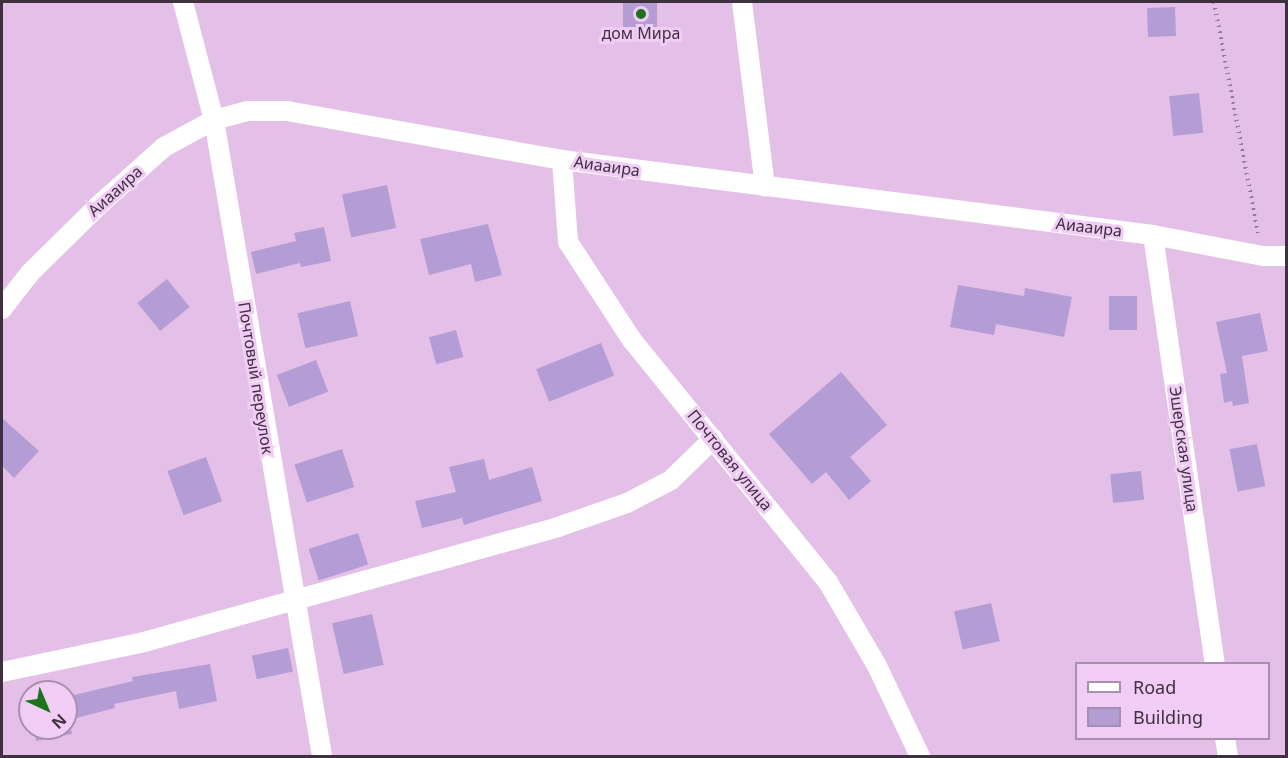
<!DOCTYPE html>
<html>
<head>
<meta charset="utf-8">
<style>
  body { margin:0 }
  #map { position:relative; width:1288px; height:758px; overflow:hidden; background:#e4bfe7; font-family:"Noto Sans",sans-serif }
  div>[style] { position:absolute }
  .building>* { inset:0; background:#b49dd5; transform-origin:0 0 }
  .path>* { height:4px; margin-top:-2px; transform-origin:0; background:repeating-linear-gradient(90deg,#937995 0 1.5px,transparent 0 6px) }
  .street>* { height:20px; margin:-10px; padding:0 10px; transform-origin:10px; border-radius:10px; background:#fff }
  .dots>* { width:16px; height:16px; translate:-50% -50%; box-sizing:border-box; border:3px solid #f1ccf5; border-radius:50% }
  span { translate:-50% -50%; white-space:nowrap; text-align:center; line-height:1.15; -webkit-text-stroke:6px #f1ccf5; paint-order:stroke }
  .poi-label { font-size:16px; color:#3f3040 }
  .street-label { font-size:16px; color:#3f3040 }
  .frame { position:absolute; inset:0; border:3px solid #3f3040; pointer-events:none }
  .legend { position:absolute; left:1075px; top:662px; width:195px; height:78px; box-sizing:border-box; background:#f1ccf5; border:2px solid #aa8ead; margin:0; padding:8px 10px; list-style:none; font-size:18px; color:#3f3040 }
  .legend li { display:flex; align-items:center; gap:12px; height:30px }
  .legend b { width:30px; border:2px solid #aa8ead }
  .north { position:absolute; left:18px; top:680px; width:60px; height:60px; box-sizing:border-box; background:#f1ccf5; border:2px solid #aa8ead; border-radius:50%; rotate:136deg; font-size:16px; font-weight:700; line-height:24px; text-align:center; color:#3f3040 }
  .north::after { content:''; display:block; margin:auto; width:21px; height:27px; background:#1c721d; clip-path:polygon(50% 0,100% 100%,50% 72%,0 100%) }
</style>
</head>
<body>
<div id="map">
  <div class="building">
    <i style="left:623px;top:2px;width:34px;height:25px"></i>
    <i style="left:1175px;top:7px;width:29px;height:28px;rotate:88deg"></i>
    <i style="left:1199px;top:93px;width:40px;height:30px;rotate:84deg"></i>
    <i style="left:387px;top:185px;width:44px;height:46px;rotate:78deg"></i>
    <i style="clip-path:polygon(488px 224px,502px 275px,475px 282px,471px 264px,429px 275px,420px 239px)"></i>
    <i style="clip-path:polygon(324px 227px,331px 261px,301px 267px,300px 263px,256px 274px,251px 252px,296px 241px,294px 233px)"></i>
    <i style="left:167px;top:279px;width:36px;height:38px;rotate:51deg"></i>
    <i style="clip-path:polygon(958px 285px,1024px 296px,1025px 288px,1072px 297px,1064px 337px,996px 324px,994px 335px,950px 327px)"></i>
    <i style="left:1109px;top:296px;width:28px;height:34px"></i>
    <i style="left:350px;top:301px;width:36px;height:54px;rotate:77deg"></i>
    <i style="clip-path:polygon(1260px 313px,1268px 351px,1242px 356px,1249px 403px,1233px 406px,1232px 401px,1224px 403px,1220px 374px,1227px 373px,1216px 322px)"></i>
    <i style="left:456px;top:330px;width:28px;height:28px;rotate:75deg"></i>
    <i style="left:601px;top:343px;width:35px;height:70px;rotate:68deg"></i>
    <i style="left:316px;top:360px;width:34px;height:42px;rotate:69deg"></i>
    <i style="clip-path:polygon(841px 372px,887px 425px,850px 457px,871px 481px,849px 500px,826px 472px,812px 484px,769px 434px)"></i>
    <i style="clip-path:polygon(2px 418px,39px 451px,14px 478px,2px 466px)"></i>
    <i style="left:1257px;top:444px;width:43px;height:28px;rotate:79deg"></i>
    <i style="left:342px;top:449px;width:40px;height:50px;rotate:72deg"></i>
    <i style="left:206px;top:457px;width:47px;height:41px;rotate:70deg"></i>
    <i style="clip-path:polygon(484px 459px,489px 480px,532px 467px,542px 501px,464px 525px,462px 518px,422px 528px,415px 501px,456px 492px,449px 467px)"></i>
    <i style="left:1141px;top:471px;width:29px;height:31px;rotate:84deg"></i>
    <i style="left:358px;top:533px;width:33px;height:52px;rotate:72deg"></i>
    <i style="left:991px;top:603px;width:39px;height:38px;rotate:77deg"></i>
    <i style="left:372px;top:614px;width:52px;height:41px;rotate:77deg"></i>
    <i style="left:288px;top:648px;width:24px;height:37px;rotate:78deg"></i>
    <i style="clip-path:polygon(210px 664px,217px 701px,179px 709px,176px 691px,114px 704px,115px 708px,69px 720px,72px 734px,36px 741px,34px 728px,66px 728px,66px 697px,133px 681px,132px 677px)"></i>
  </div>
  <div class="path">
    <i style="left:1214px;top:2px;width:235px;rotate:79.2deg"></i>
  </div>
  <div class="street">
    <i style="left:183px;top:2px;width:122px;rotate:75.3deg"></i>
    <i style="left:214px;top:120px;width:645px;rotate:80.36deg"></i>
    <i style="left:742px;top:2px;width:186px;rotate:82.9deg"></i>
    <i style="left:562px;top:160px;width:82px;rotate:85.8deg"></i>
    <i style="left:568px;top:242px;width:117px;rotate:56.9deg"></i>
    <i style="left:632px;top:340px;width:311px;rotate:51deg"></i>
    <i style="left:828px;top:582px;width:97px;rotate:59.7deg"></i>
    <i style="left:877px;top:666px;width:100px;rotate:64.5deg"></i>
    <i style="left:1153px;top:235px;width:433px;rotate:81.8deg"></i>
    <i style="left:2px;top:309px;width:46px;rotate:-52.1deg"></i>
    <i style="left:30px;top:273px;width:95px;rotate:-44.6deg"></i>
    <i style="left:98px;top:206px;width:89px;rotate:-41.8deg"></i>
    <i style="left:164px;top:147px;width:57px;rotate:-28.4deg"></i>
    <i style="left:214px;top:120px;width:35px;rotate:-15deg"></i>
    <i style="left:248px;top:111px;width:39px"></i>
    <i style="left:287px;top:111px;width:279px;rotate:10.1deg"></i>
    <i style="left:562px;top:160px;width:596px;rotate:7.23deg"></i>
    <i style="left:1153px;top:235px;width:112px;rotate:10.8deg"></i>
    <i style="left:1263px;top:256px;width:23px"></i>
    <i style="left:2px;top:672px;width:145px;rotate:-11.9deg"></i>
    <i style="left:144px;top:642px;width:430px;rotate:-15.5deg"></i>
    <i style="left:558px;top:527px;width:73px;rotate:-19.2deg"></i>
    <i style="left:627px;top:503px;width:50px;rotate:-27.6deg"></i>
    <i style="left:671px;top:480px;width:59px;rotate:-44.3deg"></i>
    <i style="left:1225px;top:738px;width:18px;rotate:81deg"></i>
  </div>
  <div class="dots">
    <i style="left:641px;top:14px;background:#1c721d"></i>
  </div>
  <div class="poi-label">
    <span style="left:641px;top:33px">дом Мира</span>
  </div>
  <div class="street-label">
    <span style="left:607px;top:166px;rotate:8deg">Аиааира</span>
    <span style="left:115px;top:191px;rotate:-42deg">Аиааира</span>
    <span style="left:1089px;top:227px;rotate:7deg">Аиааира</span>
    <span style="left:256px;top:378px;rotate:81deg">Почтовый переулок</span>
    <span style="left:1184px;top:449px;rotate:82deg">Эшерская улица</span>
    <span style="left:730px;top:460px;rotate:51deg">Почтовая улица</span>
  </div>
  <div class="frame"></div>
  <ul class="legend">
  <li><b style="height:8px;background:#fff"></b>Road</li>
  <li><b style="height:16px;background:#b49dd5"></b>Building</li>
  </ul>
  <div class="north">N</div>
</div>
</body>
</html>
